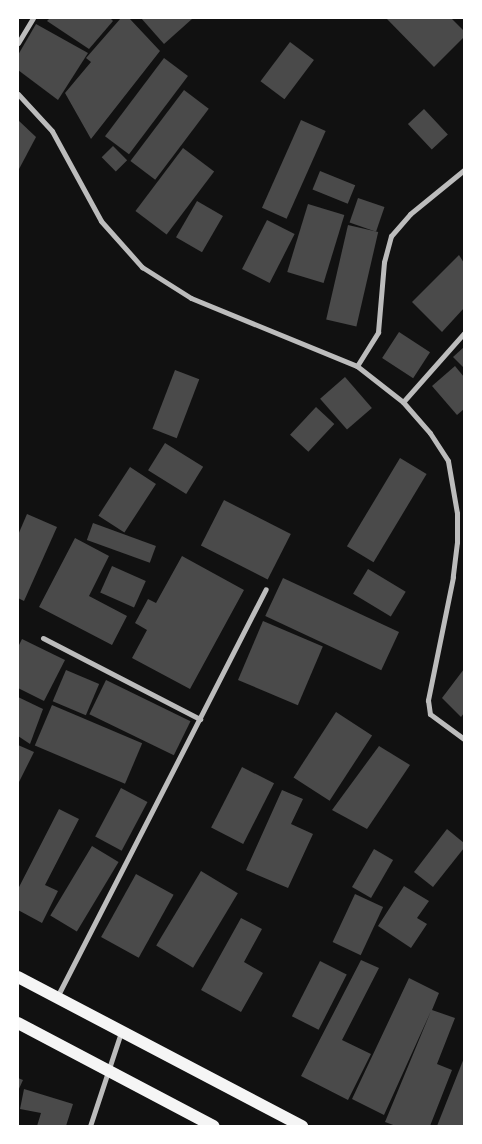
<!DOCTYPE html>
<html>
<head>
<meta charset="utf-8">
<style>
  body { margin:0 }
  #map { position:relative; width:482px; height:1144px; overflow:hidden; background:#111; font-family:Roboto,sans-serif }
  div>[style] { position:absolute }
  .building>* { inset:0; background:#4a4a4a; transform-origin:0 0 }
  .minor>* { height:5px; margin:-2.5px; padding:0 2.5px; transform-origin:2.5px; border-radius:2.5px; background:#bcbcbc }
  .primary>* { height:12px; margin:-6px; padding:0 6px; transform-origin:6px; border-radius:6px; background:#f5f5f5 }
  span { translate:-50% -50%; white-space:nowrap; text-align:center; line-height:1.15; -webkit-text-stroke:4px #fff; paint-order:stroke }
  .frame { position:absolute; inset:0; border:19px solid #fff; pointer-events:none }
</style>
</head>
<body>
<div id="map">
  <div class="building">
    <i style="clip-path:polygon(50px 18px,110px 18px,113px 21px,89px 49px,47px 21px)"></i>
    <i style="clip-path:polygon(121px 18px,129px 18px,160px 51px,91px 139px,65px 93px,91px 62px,86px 58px)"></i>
    <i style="clip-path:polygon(141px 18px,191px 18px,192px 19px,164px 44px)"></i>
    <i style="clip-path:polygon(386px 18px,451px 18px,464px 31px,464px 37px,434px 67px)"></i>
    <i style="clip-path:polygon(36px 24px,88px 53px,58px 100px,18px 70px,18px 55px)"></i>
    <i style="left:290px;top:42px;width:30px;height:49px;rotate:37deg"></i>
    <i style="left:164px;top:58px;width:30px;height:98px;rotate:37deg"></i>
    <i style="left:184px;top:90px;width:31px;height:89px;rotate:37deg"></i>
    <i style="left:424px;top:109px;width:35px;height:22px;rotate:47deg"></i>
    <i style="clip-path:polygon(18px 120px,36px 137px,18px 171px)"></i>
    <i style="left:301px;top:120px;width:27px;height:96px;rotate:24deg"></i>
    <i style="left:113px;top:146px;width:20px;height:16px;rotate:45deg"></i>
    <i style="left:183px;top:148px;width:39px;height:79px;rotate:37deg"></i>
    <i style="left:320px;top:171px;width:38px;height:20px;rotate:22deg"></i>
    <i style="left:358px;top:198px;width:28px;height:26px;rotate:19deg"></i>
    <i style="left:197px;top:201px;width:30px;height:42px;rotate:30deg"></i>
    <i style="left:308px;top:204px;width:38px;height:71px;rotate:17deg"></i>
    <i style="left:267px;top:220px;width:31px;height:55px;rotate:27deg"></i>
    <i style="left:348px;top:225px;width:31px;height:97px;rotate:13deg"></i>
    <i style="clip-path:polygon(459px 255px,464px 263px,464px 308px,442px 332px,412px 302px)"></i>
    <i style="left:399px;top:332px;width:37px;height:31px;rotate:33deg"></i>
    <i style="clip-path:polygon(464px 347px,464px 368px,453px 357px)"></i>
    <i style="clip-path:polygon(455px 366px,464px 377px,464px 409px,457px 415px,432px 386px)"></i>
    <i style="left:175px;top:370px;width:26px;height:63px;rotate:21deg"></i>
    <i style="left:345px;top:377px;width:41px;height:33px;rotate:49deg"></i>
    <i style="left:316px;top:407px;width:25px;height:38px;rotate:43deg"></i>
    <i style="left:165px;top:443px;width:45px;height:32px;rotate:32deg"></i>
    <i style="left:400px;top:458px;width:31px;height:103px;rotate:31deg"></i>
    <i style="left:130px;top:467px;width:31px;height:58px;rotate:33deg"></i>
    <i style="left:224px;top:500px;width:75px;height:51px;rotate:27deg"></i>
    <i style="clip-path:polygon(27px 514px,57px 527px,24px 601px,18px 598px,18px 535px)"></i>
    <i style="left:93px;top:523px;width:67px;height:18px;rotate:20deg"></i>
    <i style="clip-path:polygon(75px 538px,109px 556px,89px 596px,127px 616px,112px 645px,39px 607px)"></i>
    <i style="clip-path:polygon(182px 556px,244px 590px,190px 689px,132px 658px,147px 630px,135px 623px,148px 599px,156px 603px)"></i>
    <i style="left:112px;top:566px;width:37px;height:29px;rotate:24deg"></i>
    <i style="left:368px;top:569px;width:44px;height:29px;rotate:31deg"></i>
    <i style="left:283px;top:578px;width:128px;height:42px;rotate:25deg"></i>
    <i style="left:263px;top:621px;width:65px;height:64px;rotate:23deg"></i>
    <i style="clip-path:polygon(22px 639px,65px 660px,44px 701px,18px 688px,18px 647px)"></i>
    <i style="clip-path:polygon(464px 669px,464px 713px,461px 717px,442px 698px)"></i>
    <i style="left:66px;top:670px;width:36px;height:34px;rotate:23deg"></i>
    <i style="left:106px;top:680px;width:94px;height:38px;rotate:26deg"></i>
    <i style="clip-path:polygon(18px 697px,43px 709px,30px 744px,18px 736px)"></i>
    <i style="left:52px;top:705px;width:98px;height:44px;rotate:23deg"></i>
    <i style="left:336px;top:712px;width:43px;height:78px;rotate:33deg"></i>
    <i style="clip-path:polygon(18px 745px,34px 752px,18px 784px)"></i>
    <i style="clip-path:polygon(379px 746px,410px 765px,367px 829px,332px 810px)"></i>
    <i style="left:242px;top:767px;width:36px;height:68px;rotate:27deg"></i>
    <i style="left:121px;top:788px;width:30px;height:55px;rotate:28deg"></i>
    <i style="clip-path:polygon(282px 790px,303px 799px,291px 824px,313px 834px,288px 888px,246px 870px)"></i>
    <i style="clip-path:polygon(59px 809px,79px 819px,45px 885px,58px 891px,42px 923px,18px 910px,18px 889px)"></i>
    <i style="clip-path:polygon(447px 829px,464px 843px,464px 848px,433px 887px,414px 872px)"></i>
    <i style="left:92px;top:846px;width:31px;height:81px;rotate:31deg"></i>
    <i style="left:374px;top:849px;width:22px;height:44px;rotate:30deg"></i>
    <i style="left:201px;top:871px;width:43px;height:87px;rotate:31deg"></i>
    <i style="left:136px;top:874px;width:43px;height:72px;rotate:29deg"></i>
    <i style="clip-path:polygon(404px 886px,429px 901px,417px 918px,427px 924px,411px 948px,378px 926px)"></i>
    <i style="left:355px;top:894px;width:31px;height:53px;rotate:25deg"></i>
    <i style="clip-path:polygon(241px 918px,262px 929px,244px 962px,263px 973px,241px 1012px,201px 990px)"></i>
    <i style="clip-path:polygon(361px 960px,379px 968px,342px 1040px,371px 1054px,348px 1100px,301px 1076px)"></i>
    <i style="left:320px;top:961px;width:30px;height:62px;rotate:27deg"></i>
    <i style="clip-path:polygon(409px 978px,439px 993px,432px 1010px,455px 1018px,437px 1064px,452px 1070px,430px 1126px,396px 1126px,385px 1122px,431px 1011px,384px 1115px,352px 1099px)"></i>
    <i style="clip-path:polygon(464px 1058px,464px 1126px,437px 1126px)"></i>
    <i style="clip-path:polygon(18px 1078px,23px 1080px,18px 1091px)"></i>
    <i style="clip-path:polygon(24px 1089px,73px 1104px,66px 1126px,37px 1126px,41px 1113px,20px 1109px)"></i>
  </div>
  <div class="minor">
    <i style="left:18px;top:43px;width:29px;rotate:-59deg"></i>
    <i style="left:18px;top:94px;width:50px;rotate:47.4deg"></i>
    <i style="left:52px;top:131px;width:102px;rotate:61.4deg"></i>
    <i style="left:101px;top:221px;width:62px;rotate:48.3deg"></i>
    <i style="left:142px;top:267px;width:58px;rotate:32.3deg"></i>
    <i style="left:191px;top:298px;width:179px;rotate:22.3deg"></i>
    <i style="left:357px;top:366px;width:58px;rotate:38deg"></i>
    <i style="left:403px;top:402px;width:41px;rotate:48.9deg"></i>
    <i style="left:430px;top:433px;width:33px;rotate:57deg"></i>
    <i style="left:448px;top:461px;width:53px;rotate:80.2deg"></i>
    <i style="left:457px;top:513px;width:29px;rotate:90deg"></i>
    <i style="left:457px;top:542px;width:35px;rotate:97deg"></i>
    <i style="left:453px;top:577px;width:126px;rotate:101.5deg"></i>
    <i style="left:428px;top:700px;width:14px;rotate:82deg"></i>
    <i style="left:430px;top:714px;width:42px;rotate:36.3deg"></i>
    <i style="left:357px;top:366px;width:40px;rotate:-58deg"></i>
    <i style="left:378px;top:332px;width:70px;rotate:-85.1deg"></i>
    <i style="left:384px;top:262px;width:27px;rotate:-75deg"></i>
    <i style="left:391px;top:236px;width:29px;rotate:-49deg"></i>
    <i style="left:410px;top:214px;width:70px;rotate:-39.2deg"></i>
    <i style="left:403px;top:402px;width:92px;rotate:-48.5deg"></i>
    <i style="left:43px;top:638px;width:177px;rotate:27.3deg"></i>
    <i style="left:57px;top:997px;width:458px;rotate:-62.9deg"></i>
    <i style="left:90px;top:1126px;width:99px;rotate:-71.7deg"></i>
  </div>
  <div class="primary">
    <i style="left:18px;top:977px;width:321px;rotate:27.7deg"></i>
    <i style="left:18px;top:1023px;width:221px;rotate:27.8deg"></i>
  </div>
  <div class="frame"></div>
</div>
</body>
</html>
